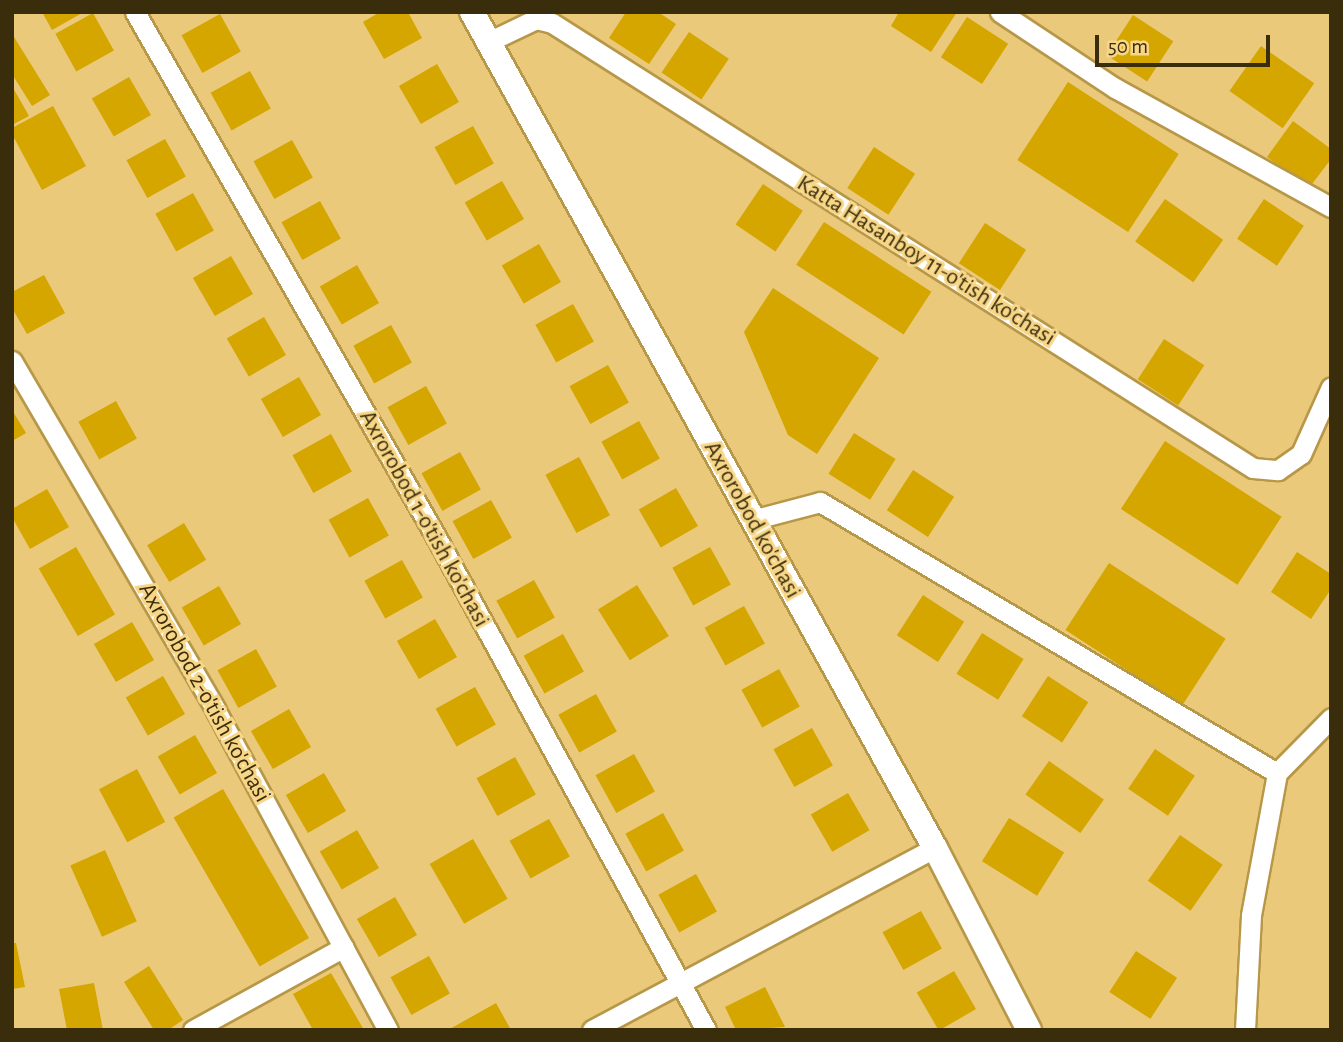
<!DOCTYPE html>
<html>
<head>
<meta charset="utf-8">
<style>
  body { margin:0 }
  #map { position:relative; width:1343px; height:1042px; overflow:hidden; background:#eac97a; font-family:"Alegreya Sans",sans-serif }
  div>[style] { position:absolute }
  .building>* { inset:0; background:#d5a500; transform-origin:0 0 }
  .roads { filter:drop-shadow(2px 0 #b79748) drop-shadow(-2px 0 #b79748) drop-shadow(0 2px #b79748) drop-shadow(0 -2px #b79748) }
  .minor>* { height:19px; margin:-9.5px; padding:0 9.5px; transform-origin:9.5px; border-radius:9.5px; background:#fff }
  .tertiary>* { height:24px; margin:-12px; padding:0 12px; transform-origin:12px; border-radius:12px; background:#fff }
  span { translate:-50% -50%; white-space:nowrap; text-align:center; line-height:1.15; -webkit-text-stroke:6px #f7d687; paint-order:stroke }
  .street-label { font-size:24px; color:#3a2d0b }
  .frame { position:absolute; inset:0; border:14px solid #3a2d0b; pointer-events:none }
  .scale { position:absolute; left:1095px; top:35px; width:175px; height:32px; box-sizing:border-box; border:4px solid #3a2d0b; border-top:0; padding-left:9px; font-size:21px; line-height:24px; white-space:nowrap; color:#3a2d0b; -webkit-text-stroke:5px #f7d687; paint-order:stroke }
</style>
</head>
<body>
<div id="map">
  <div class="building">
    <i style="clip-path:polygon(42px 12px,84px 12px,52px 30px)"></i>
    <i style="clip-path:polygon(380px 12px,408px 12px,422px 38px,384px 59px,363px 22px)"></i>
    <i style="clip-path:polygon(626px 12px,658px 12px,676px 24px,649px 64px,609px 38px)"></i>
    <i style="clip-path:polygon(899px 12px,957px 12px,931px 52px,891px 26px)"></i>
    <i style="left:93px;top:13px;width:43px;height:43px;rotate:61deg"></i>
    <i style="left:220px;top:14px;width:43px;height:44px;rotate:61deg"></i>
    <i style="left:1133px;top:15px;width:48px;height:48px;rotate:33deg"></i>
    <i style="left:967px;top:17px;width:49px;height:48px;rotate:33deg"></i>
    <i style="left:689px;top:32px;width:48px;height:49px;rotate:34deg"></i>
    <i style="clip-path:polygon(14px 37px,50px 95px,32px 106px,12px 74px)"></i>
    <i style="left:1261px;top:46px;width:65px;height:55px;rotate:35deg"></i>
    <i style="left:437px;top:64px;width:44px;height:44px;rotate:60deg"></i>
    <i style="left:250px;top:71px;width:43px;height:45px;rotate:61deg"></i>
    <i style="left:129px;top:77px;width:44px;height:43px;rotate:60deg"></i>
    <i style="left:1068px;top:82px;width:132px;height:93px;rotate:33deg"></i>
    <i style="clip-path:polygon(12px 86px,29px 116px,12px 125px)"></i>
    <i style="clip-path:polygon(53px 106px,86px 166px,42px 190px,12px 134px,12px 128px)"></i>
    <i style="clip-path:polygon(1293px 121px,1331px 149px,1331px 159px,1309px 188px,1267px 157px)"></i>
    <i style="left:473px;top:126px;width:43px;height:44px;rotate:61deg"></i>
    <i style="left:165px;top:139px;width:43px;height:44px;rotate:61deg"></i>
    <i style="left:292px;top:140px;width:43px;height:44px;rotate:61deg"></i>
    <i style="left:874px;top:147px;width:49px;height:49px;rotate:33deg"></i>
    <i style="left:502px;top:181px;width:44px;height:43px;rotate:60deg"></i>
    <i style="left:763px;top:184px;width:48px;height:49px;rotate:34deg"></i>
    <i style="left:193px;top:193px;width:43px;height:43px;rotate:61deg"></i>
    <i style="left:1165px;top:199px;width:71px;height:52px;rotate:35deg"></i>
    <i style="left:1264px;top:199px;width:48px;height:48px;rotate:34deg"></i>
    <i style="left:320px;top:201px;width:43px;height:44px;rotate:61deg"></i>
    <i style="left:824px;top:222px;width:128px;height:51px;rotate:33deg"></i>
    <i style="left:985px;top:223px;width:49px;height:48px;rotate:33deg"></i>
    <i style="left:539px;top:244px;width:44px;height:43px;rotate:60deg"></i>
    <i style="left:231px;top:256px;width:44px;height:44px;rotate:60deg"></i>
    <i style="left:357px;top:265px;width:44px;height:43px;rotate:60deg"></i>
    <i style="clip-path:polygon(44px 275px,65px 313px,27px 334px,12px 308px,12px 292px)"></i>
    <i style="clip-path:polygon(773px 288px,879px 358px,817px 454px,788px 435px,744px 332px)"></i>
    <i style="left:573px;top:304px;width:43px;height:43px;rotate:61deg"></i>
    <i style="left:264px;top:317px;width:44px;height:43px;rotate:60deg"></i>
    <i style="left:391px;top:325px;width:43px;height:43px;rotate:61deg"></i>
    <i style="left:1164px;top:339px;width:48px;height:48px;rotate:33deg"></i>
    <i style="left:608px;top:365px;width:43px;height:44px;rotate:61deg"></i>
    <i style="left:299px;top:377px;width:44px;height:44px;rotate:60deg"></i>
    <i style="left:426px;top:386px;width:43px;height:44px;rotate:61deg"></i>
    <i style="left:116px;top:401px;width:43px;height:43px;rotate:61deg"></i>
    <i style="clip-path:polygon(12px 410px,26px 433px,12px 441px)"></i>
    <i style="left:639px;top:421px;width:43px;height:43px;rotate:61deg"></i>
    <i style="left:854px;top:433px;width:49px;height:48px;rotate:32deg"></i>
    <i style="left:331px;top:434px;width:43px;height:44px;rotate:61deg"></i>
    <i style="left:1165px;top:441px;width:139px;height:81px;rotate:33deg"></i>
    <i style="left:460px;top:452px;width:43px;height:44px;rotate:61deg"></i>
    <i style="left:579px;top:457px;width:66px;height:38px;rotate:62deg"></i>
    <i style="left:913px;top:470px;width:49px;height:48px;rotate:33deg"></i>
    <i style="left:676px;top:488px;width:44px;height:43px;rotate:60deg"></i>
    <i style="clip-path:polygon(47px 489px,69px 527px,30px 549px,12px 517px,12px 509px)"></i>
    <i style="left:368px;top:498px;width:43px;height:45px;rotate:61deg"></i>
    <i style="left:491px;top:500px;width:43px;height:44px;rotate:61deg"></i>
    <i style="left:184px;top:523px;width:43px;height:43px;rotate:59deg"></i>
    <i style="left:76px;top:547px;width:78px;height:43px;rotate:60deg"></i>
    <i style="left:710px;top:547px;width:43px;height:43px;rotate:61deg"></i>
    <i style="clip-path:polygon(1297px 552px,1331px 574px,1331px 589px,1311px 619px,1271px 592px)"></i>
    <i style="left:402px;top:560px;width:43px;height:43px;rotate:61deg"></i>
    <i style="left:1109px;top:563px;width:139px;height:80px;rotate:33deg"></i>
    <i style="left:534px;top:580px;width:43px;height:43px;rotate:61deg"></i>
    <i style="left:637px;top:585px;width:60px;height:46px;rotate:58deg"></i>
    <i style="left:219px;top:586px;width:44px;height:43px;rotate:60deg"></i>
    <i style="left:923px;top:595px;width:49px;height:48px;rotate:33deg"></i>
    <i style="left:744px;top:606px;width:43px;height:45px;rotate:61deg"></i>
    <i style="left:435px;top:619px;width:44px;height:44px;rotate:60deg"></i>
    <i style="left:132px;top:622px;width:44px;height:44px;rotate:60deg"></i>
    <i style="left:982px;top:633px;width:49px;height:48px;rotate:32deg"></i>
    <i style="left:563px;top:634px;width:43px;height:45px;rotate:61deg"></i>
    <i style="left:256px;top:649px;width:43px;height:44px;rotate:61deg"></i>
    <i style="left:779px;top:669px;width:43px;height:43px;rotate:61deg"></i>
    <i style="left:163px;top:676px;width:44px;height:43px;rotate:60deg"></i>
    <i style="left:1048px;top:676px;width:48px;height:48px;rotate:33deg"></i>
    <i style="left:475px;top:687px;width:43px;height:45px;rotate:61deg"></i>
    <i style="left:596px;top:694px;width:43px;height:43px;rotate:61deg"></i>
    <i style="left:289px;top:709px;width:44px;height:44px;rotate:60deg"></i>
    <i style="left:812px;top:728px;width:43px;height:44px;rotate:61deg"></i>
    <i style="left:195px;top:735px;width:44px;height:43px;rotate:60deg"></i>
    <i style="left:1155px;top:749px;width:48px;height:48px;rotate:34deg"></i>
    <i style="left:634px;top:754px;width:43px;height:44px;rotate:61deg"></i>
    <i style="left:515px;top:757px;width:43px;height:44px;rotate:61deg"></i>
    <i style="left:1049px;top:761px;width:67px;height:41px;rotate:35deg"></i>
    <i style="left:137px;top:769px;width:60px;height:43px;rotate:62deg"></i>
    <i style="left:324px;top:773px;width:44px;height:44px;rotate:60deg"></i>
    <i style="left:223px;top:789px;width:172px;height:57px;rotate:60deg"></i>
    <i style="left:848px;top:793px;width:43px;height:43px;rotate:60deg"></i>
    <i style="left:663px;top:813px;width:43px;height:43px;rotate:61deg"></i>
    <i style="left:1009px;top:818px;width:65px;height:51px;rotate:32deg"></i>
    <i style="left:549px;top:819px;width:43px;height:45px;rotate:61deg"></i>
    <i style="left:357px;top:830px;width:44px;height:43px;rotate:60deg"></i>
    <i style="left:1180px;top:835px;width:52px;height:56px;rotate:35deg"></i>
    <i style="left:473px;top:839px;width:69px;height:50px;rotate:60deg"></i>
    <i style="left:105px;top:850px;width:78px;height:38px;rotate:66deg"></i>
    <i style="left:696px;top:874px;width:43px;height:43px;rotate:61deg"></i>
    <i style="left:395px;top:897px;width:44px;height:44px;rotate:60deg"></i>
    <i style="left:921px;top:911px;width:43px;height:44px;rotate:61deg"></i>
    <i style="clip-path:polygon(12px 943px,16px 943px,25px 987px,12px 989px)"></i>
    <i style="left:1136px;top:951px;width:49px;height:49px;rotate:33deg"></i>
    <i style="left:429px;top:956px;width:43px;height:44px;rotate:61deg"></i>
    <i style="clip-path:polygon(149px 966px,183px 1020px,168px 1030px,154px 1030px,124px 982px)"></i>
    <i style="left:954px;top:971px;width:44px;height:43px;rotate:60deg"></i>
    <i style="clip-path:polygon(331px 973px,364px 1030px,313px 1030px,293px 994px)"></i>
    <i style="clip-path:polygon(94px 983px,103px 1030px,67px 1030px,59px 989px)"></i>
    <i style="clip-path:polygon(765px 987px,785px 1027px,736px 1030px,725px 1007px)"></i>
    <i style="clip-path:polygon(496px 1003px,511px 1030px,448px 1030px)"></i>
  </div>
  <div class="roads">
    <div class="minor">
      <i style="left:135px;top:12px;width:603px;rotate:60.16deg"></i>
      <i style="left:435px;top:535px;width:564px;rotate:61.3deg"></i>
      <i style="left:1000px;top:12px;width:138px;rotate:33.5deg"></i>
      <i style="left:1115px;top:88px;width:247px;rotate:28.9deg"></i>
      <i style="left:488px;top:42px;width:53px;rotate:-25.6deg"></i>
      <i style="left:536px;top:19px;width:16px;rotate:14deg"></i>
      <i style="left:552px;top:23px;width:830px;rotate:32.41deg"></i>
      <i style="left:1253px;top:468px;width:25px;rotate:5deg"></i>
      <i style="left:1278px;top:470px;width:28px;rotate:-35deg"></i>
      <i style="left:1301px;top:454px;width:73px;rotate:-65.9deg"></i>
      <i style="left:12px;top:361px;width:403px;rotate:59.7deg"></i>
      <i style="left:215px;top:709px;width:365px;rotate:61.7deg"></i>
      <i style="left:752px;top:520px;width:70px;rotate:-14.8deg"></i>
      <i style="left:820px;top:502px;width:531px;rotate:30.67deg"></i>
      <i style="left:193px;top:1030px;width:172px;rotate:-28.8deg"></i>
      <i style="left:592px;top:1030px;width:388px;rotate:-28deg"></i>
      <i style="left:1245px;top:1030px;width:115px;rotate:-87deg"></i>
      <i style="left:1251px;top:915px;width:144px;rotate:-79.6deg"></i>
      <i style="left:1277px;top:773px;width:77px;rotate:-45.5deg"></i>
    </div>
    <div class="tertiary">
      <i style="left:472px;top:12px;width:956px;rotate:61.02deg"></i>
      <i style="left:935px;top:848px;width:205px;rotate:62.7deg"></i>
    </div>
  </div>
  <div class="street-label">
    <span style="left:926px;top:261px;rotate:32deg">Katta Hasanboy 11-o'tish ko'chasi</span>
    <span style="left:424px;top:519px;rotate:61deg">Axrorobod 1-o'tish ko'chasi</span>
    <span style="left:752px;top:520px;rotate:61deg">Axrorobod ko'chasi</span>
    <span style="left:204px;top:693px;rotate:61deg">Axrorobod 2-o'tish ko'chasi</span>
  </div>
  <div class="frame"></div>
  <div class="scale">50 m</div>
</div>
</body>
</html>
